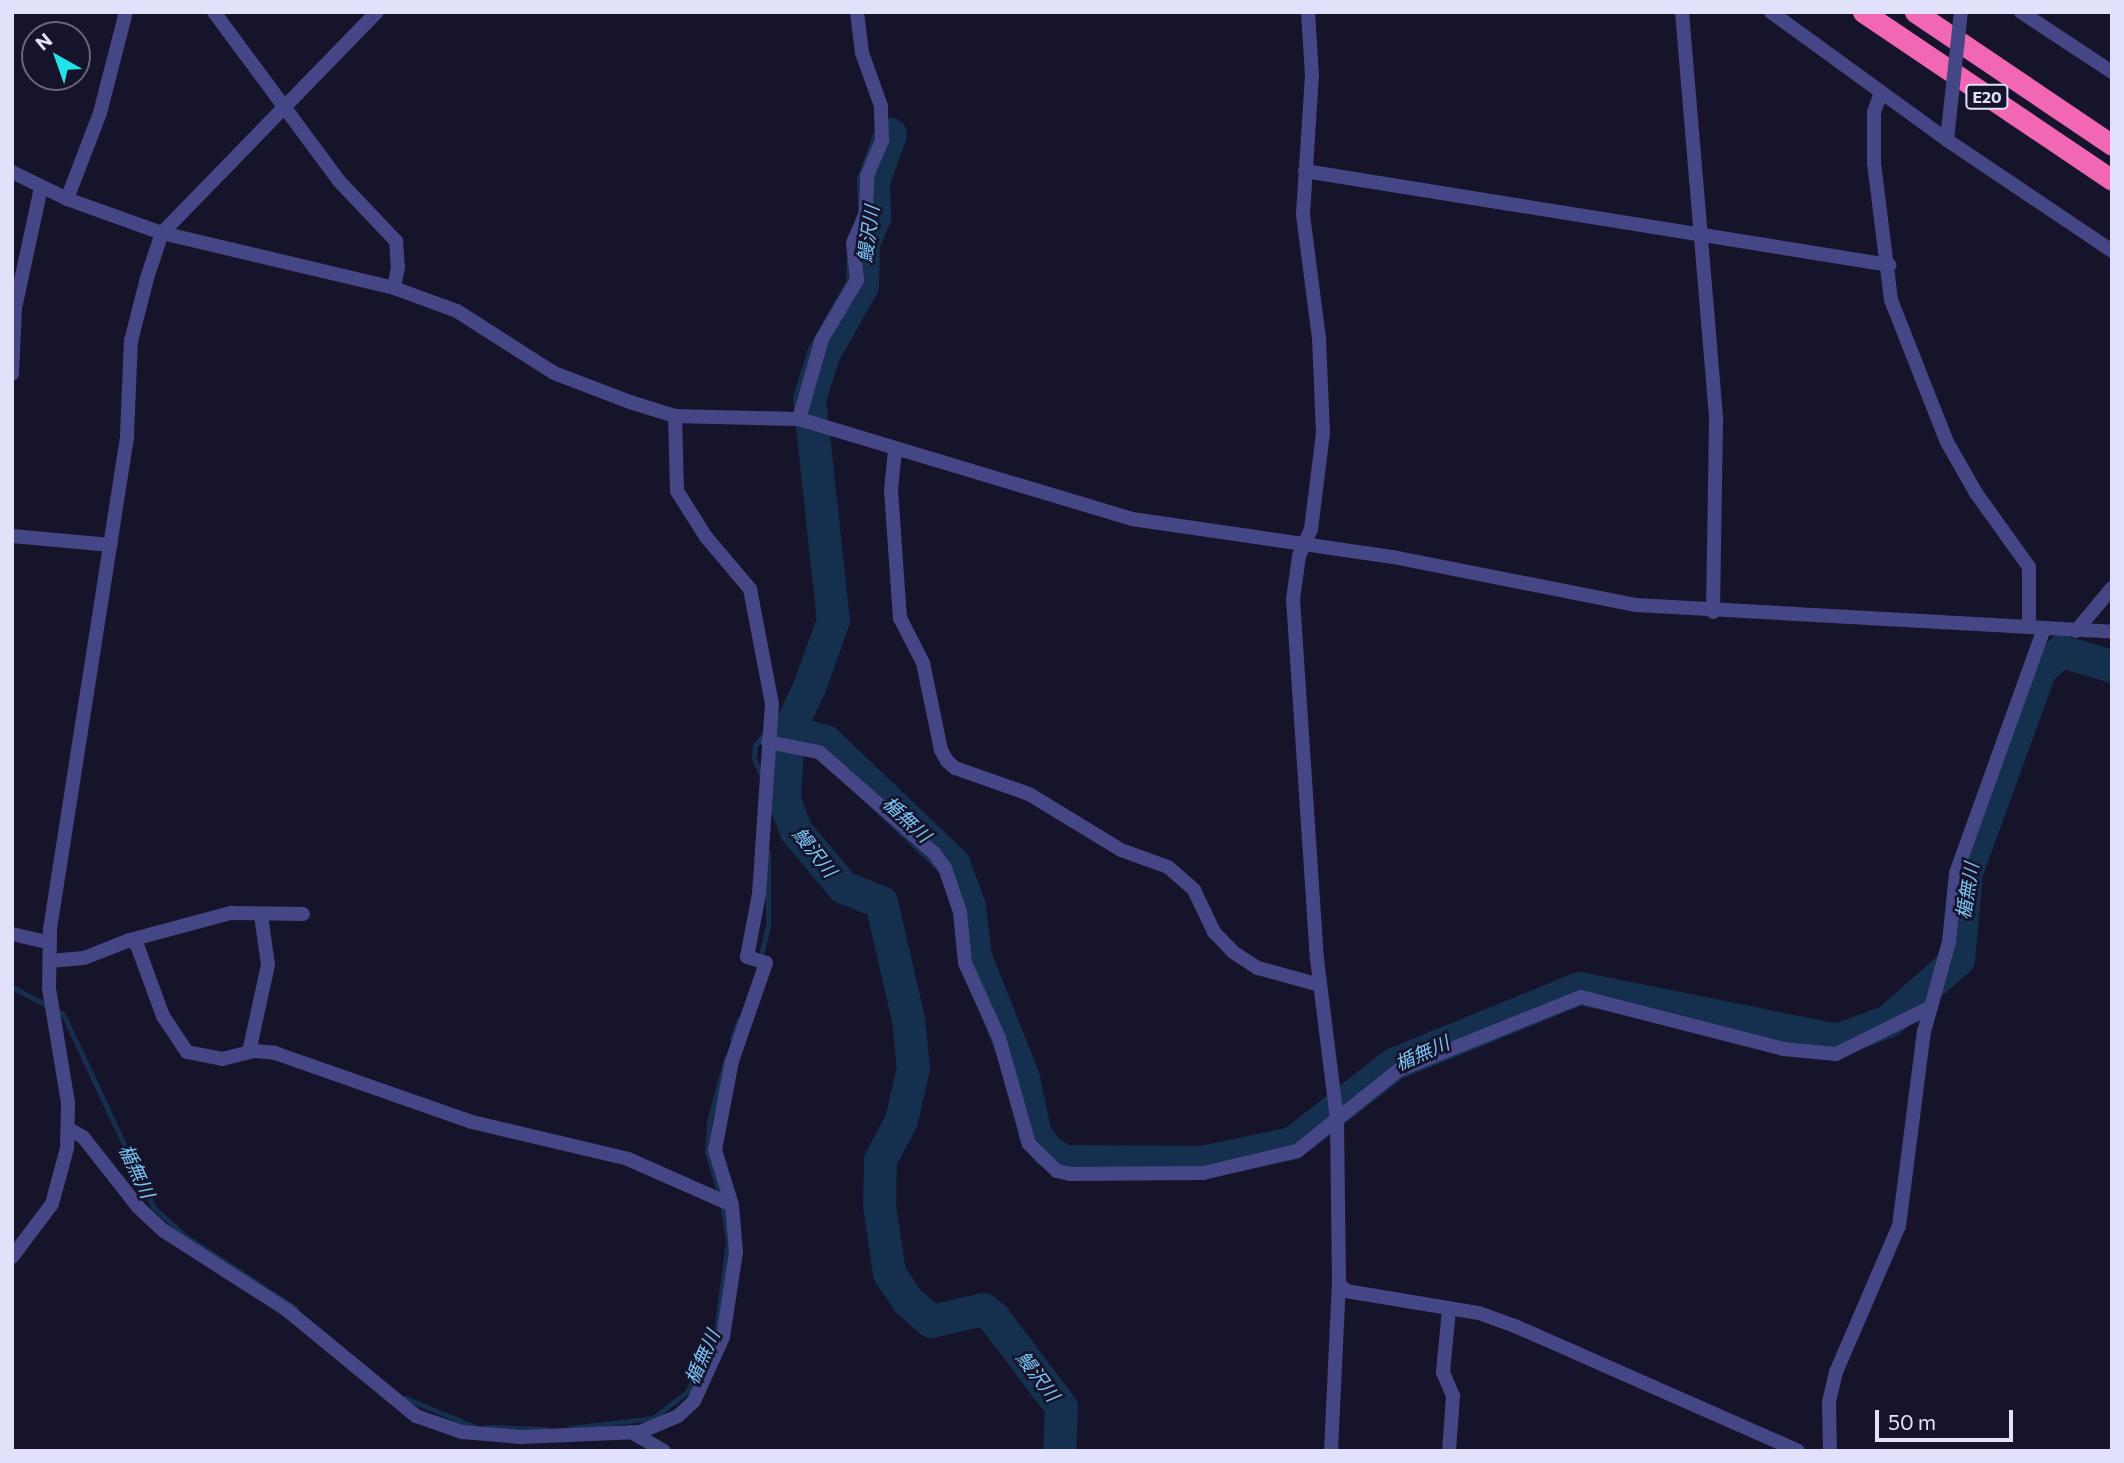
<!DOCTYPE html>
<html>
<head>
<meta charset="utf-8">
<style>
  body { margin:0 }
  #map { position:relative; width:2124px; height:1463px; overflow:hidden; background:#16142b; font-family:Commissioner,"Noto Sans JP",sans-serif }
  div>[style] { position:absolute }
  .stream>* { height:5px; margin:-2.5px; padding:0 2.5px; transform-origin:2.5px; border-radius:2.5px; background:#152f4e }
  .river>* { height:33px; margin:-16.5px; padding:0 16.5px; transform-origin:16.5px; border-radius:16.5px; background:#152f4e }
  .minor>* { height:14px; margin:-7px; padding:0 7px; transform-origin:7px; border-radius:7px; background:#444685 }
  .tertiary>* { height:14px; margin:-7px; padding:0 7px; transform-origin:7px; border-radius:7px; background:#444685 }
  .motorway>* { height:21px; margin:-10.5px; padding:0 10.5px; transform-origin:10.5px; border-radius:10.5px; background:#f167b3 }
  .minor-bridge>* { height:14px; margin:-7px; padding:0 7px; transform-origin:7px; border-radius:7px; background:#444685 }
  span { translate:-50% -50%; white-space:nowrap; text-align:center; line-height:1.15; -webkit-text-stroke:5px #16142b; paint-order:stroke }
  .shield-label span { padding:2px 5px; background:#16142b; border:2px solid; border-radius:5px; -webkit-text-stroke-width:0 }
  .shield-label { font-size:16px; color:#e2e1fc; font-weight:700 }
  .water-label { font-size:19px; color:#79c3f2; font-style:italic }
  .frame { position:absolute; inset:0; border:14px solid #e2e1fc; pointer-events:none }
  .north { position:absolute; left:21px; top:21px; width:70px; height:70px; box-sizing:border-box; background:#16142b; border:2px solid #68667f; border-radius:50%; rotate:320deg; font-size:19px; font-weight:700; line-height:28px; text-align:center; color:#e2e1fc }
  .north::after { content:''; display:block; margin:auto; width:24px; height:32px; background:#1fe5ea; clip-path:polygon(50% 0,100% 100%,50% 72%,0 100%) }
  .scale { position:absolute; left:1875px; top:1410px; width:138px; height:32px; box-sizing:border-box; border:4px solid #e2e1fc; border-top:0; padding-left:9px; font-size:21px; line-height:24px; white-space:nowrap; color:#e2e1fc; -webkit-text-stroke:5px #16142b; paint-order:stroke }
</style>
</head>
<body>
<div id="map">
  <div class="stream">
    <i style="left:762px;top:776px;width:19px;rotate:-115deg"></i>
    <i style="left:754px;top:759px;width:13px;rotate:-86deg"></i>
    <i style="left:755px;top:746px;width:15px;rotate:-53deg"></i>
    <i style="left:764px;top:734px;width:24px;rotate:-7deg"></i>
    <i style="left:760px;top:960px;width:35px;rotate:-77deg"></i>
    <i style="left:768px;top:926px;width:74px;rotate:-90deg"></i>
    <i style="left:12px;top:987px;width:58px;rotate:27.9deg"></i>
    <i style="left:63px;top:1014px;width:214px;rotate:64.9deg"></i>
    <i style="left:154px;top:1208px;width:40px;rotate:42deg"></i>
    <i style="left:184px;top:1235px;width:133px;rotate:33.3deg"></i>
    <i style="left:732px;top:1039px;width:21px;rotate:-71deg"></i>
    <i style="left:720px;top:1195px;width:45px;rotate:-106.8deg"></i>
    <i style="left:707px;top:1152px;width:30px;rotate:-86deg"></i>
    <i style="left:709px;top:1122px;width:66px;rotate:-75.1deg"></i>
    <i style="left:405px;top:1398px;width:74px;rotate:22.4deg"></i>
    <i style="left:486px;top:1427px;width:60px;rotate:1.9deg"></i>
    <i style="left:570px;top:1428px;width:84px;rotate:-6.9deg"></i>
    <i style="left:653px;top:1418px;width:43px;rotate:-37.4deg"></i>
    <i style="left:687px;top:1392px;width:67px;rotate:-64.2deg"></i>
    <i style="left:716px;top:1332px;width:92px;rotate:-82.5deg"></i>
    <i style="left:728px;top:1241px;width:36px;rotate:-99deg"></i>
  </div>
  <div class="river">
    <i style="left:890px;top:134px;width:50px;rotate:109.9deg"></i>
    <i style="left:873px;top:181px;width:36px;rotate:88deg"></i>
    <i style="left:874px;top:217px;width:28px;rotate:113deg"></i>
    <i style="left:863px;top:243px;width:42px;rotate:91.4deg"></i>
    <i style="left:862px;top:285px;width:79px;rotate:119.5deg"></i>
    <i style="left:823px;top:354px;width:47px;rotate:107.3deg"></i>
    <i style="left:809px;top:399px;width:222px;rotate:83.8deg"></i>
    <i style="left:833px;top:620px;width:71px;rotate:109.7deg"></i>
    <i style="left:809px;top:687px;width:49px;rotate:115.5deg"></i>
    <i style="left:788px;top:731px;width:69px;rotate:93.3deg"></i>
    <i style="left:784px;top:800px;width:33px;rotate:69deg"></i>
    <i style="left:796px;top:831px;width:73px;rotate:50deg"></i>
    <i style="left:843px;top:887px;width:41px;rotate:21.5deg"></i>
    <i style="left:881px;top:902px;width:120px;rotate:77deg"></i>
    <i style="left:908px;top:1019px;width:49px;rotate:84.2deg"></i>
    <i style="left:913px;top:1068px;width:53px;rotate:103deg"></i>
    <i style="left:901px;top:1120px;width:45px;rotate:117.7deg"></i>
    <i style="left:880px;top:1160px;width:45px;rotate:91.3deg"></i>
    <i style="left:879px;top:1205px;width:69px;rotate:81.6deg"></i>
    <i style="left:889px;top:1273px;width:34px;rotate:56deg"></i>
    <i style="left:908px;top:1301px;width:30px;rotate:41deg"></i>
    <i style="left:931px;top:1321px;width:53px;rotate:-13deg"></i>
    <i style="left:983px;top:1309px;width:14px;rotate:39deg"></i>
    <i style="left:994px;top:1318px;width:111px;rotate:53deg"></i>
    <i style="left:1061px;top:1407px;width:44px;rotate:92.6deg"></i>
    <i style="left:788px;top:731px;width:38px;rotate:15deg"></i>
    <i style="left:825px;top:741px;width:177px;rotate:43.6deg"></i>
    <i style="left:953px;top:863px;width:46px;rotate:69.6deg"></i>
    <i style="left:969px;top:906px;width:50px;rotate:83.2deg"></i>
    <i style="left:975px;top:956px;width:131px;rotate:68.5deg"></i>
    <i style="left:1023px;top:1078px;width:58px;rotate:78.1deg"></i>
    <i style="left:1035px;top:1135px;width:19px;rotate:51deg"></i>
    <i style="left:1047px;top:1150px;width:19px;rotate:35deg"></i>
    <i style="left:1063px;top:1161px;width:138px;rotate:0.4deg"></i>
    <i style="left:1201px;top:1162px;width:93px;rotate:-11.8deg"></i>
    <i style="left:1292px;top:1143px;width:128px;rotate:-38deg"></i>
    <i style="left:1393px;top:1064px;width:201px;rotate:-22.2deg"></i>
    <i style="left:1579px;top:988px;width:262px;rotate:11.4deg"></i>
    <i style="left:1836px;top:1040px;width:55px;rotate:-20.1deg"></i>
    <i style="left:1888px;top:1021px;width:94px;rotate:-41.5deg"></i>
    <i style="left:1958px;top:959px;width:87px;rotate:-84.7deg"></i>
    <i style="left:1966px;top:872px;width:216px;rotate:-70deg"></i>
    <i style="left:2040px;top:669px;width:28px;rotate:-41deg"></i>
    <i style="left:2061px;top:651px;width:53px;rotate:16.4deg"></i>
  </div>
  <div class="minor">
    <i style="left:214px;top:12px;width:210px;rotate:53.5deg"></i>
    <i style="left:339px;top:181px;width:83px;rotate:46.5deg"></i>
    <i style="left:396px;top:241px;width:26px;rotate:86deg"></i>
    <i style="left:398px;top:267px;width:21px;rotate:101deg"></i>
    <i style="left:1308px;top:12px;width:63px;rotate:86.4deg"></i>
    <i style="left:1312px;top:75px;width:140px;rotate:93.7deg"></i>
    <i style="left:1303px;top:215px;width:124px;rotate:82.6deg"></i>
    <i style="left:1319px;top:338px;width:95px;rotate:87.6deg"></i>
    <i style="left:1323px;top:433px;width:97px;rotate:97.1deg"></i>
    <i style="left:1311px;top:529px;width:30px;rotate:114deg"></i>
    <i style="left:1299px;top:556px;width:43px;rotate:97.9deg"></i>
    <i style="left:1293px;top:599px;width:361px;rotate:86.2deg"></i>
    <i style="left:1317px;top:959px;width:162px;rotate:82.9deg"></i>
    <i style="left:1337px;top:1120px;width:164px;rotate:89.3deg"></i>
    <i style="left:1339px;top:1284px;width:10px;rotate:45deg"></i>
    <i style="left:1346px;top:1291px;width:135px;rotate:9.4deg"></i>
    <i style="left:1479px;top:1313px;width:38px;rotate:20deg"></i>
    <i style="left:1515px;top:1326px;width:309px;rotate:23.8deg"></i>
    <i style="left:1682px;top:12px;width:410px;rotate:85.2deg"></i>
    <i style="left:1716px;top:421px;width:191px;rotate:90.9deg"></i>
    <i style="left:1771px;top:12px;width:218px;rotate:36deg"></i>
    <i style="left:1947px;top:140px;width:199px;rotate:33.9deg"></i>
    <i style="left:2021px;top:12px;width:109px;rotate:33.4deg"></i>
    <i style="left:1881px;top:92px;width:21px;rotate:109deg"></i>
    <i style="left:1874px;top:112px;width:51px;rotate:90deg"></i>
    <i style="left:1874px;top:163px;width:138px;rotate:82.9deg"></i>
    <i style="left:1891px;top:300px;width:153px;rotate:68.5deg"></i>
    <i style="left:1947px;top:442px;width:59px;rotate:60.4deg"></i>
    <i style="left:1976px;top:493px;width:91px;rotate:54.4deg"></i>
    <i style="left:2029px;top:567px;width:60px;rotate:90deg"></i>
    <i style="left:1305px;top:171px;width:592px;rotate:9.14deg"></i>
    <i style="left:12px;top:172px;width:61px;rotate:26.1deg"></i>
    <i style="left:67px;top:199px;width:101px;rotate:19.7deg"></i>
    <i style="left:162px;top:233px;width:238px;rotate:13.3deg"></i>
    <i style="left:394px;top:288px;width:67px;rotate:20.1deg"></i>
    <i style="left:457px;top:311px;width:115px;rotate:32.6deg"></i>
    <i style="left:554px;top:373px;width:81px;rotate:20.9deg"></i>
    <i style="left:630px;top:402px;width:47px;rotate:17.3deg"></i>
    <i style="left:675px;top:416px;width:124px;rotate:1.4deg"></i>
    <i style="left:799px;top:419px;width:348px;rotate:16.7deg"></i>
    <i style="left:1132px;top:519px;width:264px;rotate:8.3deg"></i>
    <i style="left:1393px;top:557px;width:248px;rotate:11.2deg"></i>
    <i style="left:1636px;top:605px;width:477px;rotate:3.2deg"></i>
    <i style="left:67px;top:199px;width:92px;rotate:-69deg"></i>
    <i style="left:100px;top:113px;width:104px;rotate:-75.6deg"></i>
    <i style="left:12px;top:374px;width:66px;rotate:-87.4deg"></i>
    <i style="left:15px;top:308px;width:123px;rotate:-77.8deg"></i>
    <i style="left:799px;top:419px;width:83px;rotate:-74deg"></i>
    <i style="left:822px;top:339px;width:69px;rotate:-59.3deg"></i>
    <i style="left:857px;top:280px;width:37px;rotate:-96deg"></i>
    <i style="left:853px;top:243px;width:34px;rotate:-67deg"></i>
    <i style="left:866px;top:212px;width:36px;rotate:-88deg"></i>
    <i style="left:867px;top:176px;width:39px;rotate:-67deg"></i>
    <i style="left:882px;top:140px;width:34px;rotate:-92deg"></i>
    <i style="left:881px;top:106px;width:56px;rotate:-109.7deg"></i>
    <i style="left:862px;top:53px;width:41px;rotate:-97deg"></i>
    <i style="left:895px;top:450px;width:40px;rotate:95.7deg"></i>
    <i style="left:891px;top:490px;width:128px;rotate:86deg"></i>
    <i style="left:900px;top:618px;width:51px;rotate:62.9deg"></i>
    <i style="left:923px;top:663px;width:89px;rotate:78.3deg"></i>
    <i style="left:941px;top:750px;width:13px;rotate:61deg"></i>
    <i style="left:947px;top:761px;width:11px;rotate:41deg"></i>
    <i style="left:955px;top:768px;width:78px;rotate:19.4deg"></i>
    <i style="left:1029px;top:794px;width:108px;rotate:31.3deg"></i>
    <i style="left:1121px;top:850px;width:50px;rotate:19.9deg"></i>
    <i style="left:1168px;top:867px;width:35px;rotate:41deg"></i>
    <i style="left:1194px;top:890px;width:47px;rotate:64.5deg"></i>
    <i style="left:1214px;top:932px;width:28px;rotate:46deg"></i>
    <i style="left:1233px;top:952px;width:30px;rotate:33deg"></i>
    <i style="left:1258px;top:968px;width:64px;rotate:15.3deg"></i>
    <i style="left:12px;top:536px;width:99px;rotate:5.2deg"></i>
    <i style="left:2076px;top:631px;width:56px;rotate:-50.1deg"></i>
    <i style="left:768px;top:742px;width:52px;rotate:11.1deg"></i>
    <i style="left:819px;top:752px;width:153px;rotate:41.3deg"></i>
    <i style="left:934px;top:853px;width:19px;rotate:54deg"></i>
    <i style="left:945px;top:868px;width:46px;rotate:71.2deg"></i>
    <i style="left:960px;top:912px;width:51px;rotate:84.4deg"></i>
    <i style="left:965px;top:963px;width:82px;rotate:65.6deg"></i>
    <i style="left:999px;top:1038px;width:110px;rotate:74.2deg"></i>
    <i style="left:1029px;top:1144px;width:39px;rotate:44deg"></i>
    <i style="left:1057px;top:1171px;width:13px;rotate:13deg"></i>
    <i style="left:1070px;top:1174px;width:133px;rotate:-0.4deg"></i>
    <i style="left:1203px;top:1173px;width:97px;rotate:-13.2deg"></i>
    <i style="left:1297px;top:1151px;width:130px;rotate:-38.5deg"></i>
    <i style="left:1399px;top:1070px;width:196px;rotate:-21.9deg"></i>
    <i style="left:1581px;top:997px;width:209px;rotate:14.4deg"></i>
    <i style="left:1783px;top:1049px;width:53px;rotate:5.4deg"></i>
    <i style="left:1836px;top:1054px;width:106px;rotate:-26.3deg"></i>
    <i style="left:12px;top:934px;width:39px;rotate:13deg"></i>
    <i style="left:130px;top:940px;width:105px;rotate:-15deg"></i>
    <i style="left:231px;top:913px;width:72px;rotate:0.8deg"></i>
    <i style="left:50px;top:961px;width:34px;rotate:-5deg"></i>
    <i style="left:84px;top:958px;width:49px;rotate:-21.4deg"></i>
    <i style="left:130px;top:940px;width:9px;rotate:36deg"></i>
    <i style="left:137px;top:945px;width:76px;rotate:69.9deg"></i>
    <i style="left:163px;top:1016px;width:43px;rotate:56.3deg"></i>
    <i style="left:187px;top:1052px;width:36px;rotate:11deg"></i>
    <i style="left:222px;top:1059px;width:33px;rotate:-14deg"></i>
    <i style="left:254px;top:1051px;width:21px;rotate:5deg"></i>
    <i style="left:275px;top:1053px;width:209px;rotate:19.3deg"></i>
    <i style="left:472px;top:1122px;width:160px;rotate:13.3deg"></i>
    <i style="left:628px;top:1159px;width:114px;rotate:23.9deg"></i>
    <i style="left:249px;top:1052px;width:89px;rotate:-77.7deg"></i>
    <i style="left:268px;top:965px;width:50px;rotate:-98deg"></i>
    <i style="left:69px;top:1129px;width:16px;rotate:30deg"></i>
    <i style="left:83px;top:1137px;width:89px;rotate:51.8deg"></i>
    <i style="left:138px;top:1207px;width:35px;rotate:43deg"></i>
    <i style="left:164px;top:1231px;width:146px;rotate:32.7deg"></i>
    <i style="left:287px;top:1310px;width:167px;rotate:39.4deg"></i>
    <i style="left:416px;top:1416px;width:49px;rotate:19.2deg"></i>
    <i style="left:462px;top:1432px;width:59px;rotate:4.8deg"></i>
    <i style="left:521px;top:1437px;width:119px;rotate:-2.4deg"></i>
    <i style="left:640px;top:1432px;width:41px;rotate:-22.8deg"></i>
    <i style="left:678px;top:1416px;width:22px;rotate:-43deg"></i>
    <i style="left:694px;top:1401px;width:70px;rotate:-65.6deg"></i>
    <i style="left:723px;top:1337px;width:86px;rotate:-81.3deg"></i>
    <i style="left:736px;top:1252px;width:47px;rotate:-94.9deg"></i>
    <i style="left:732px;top:1205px;width:58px;rotate:-107.2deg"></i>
    <i style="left:715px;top:1150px;width:91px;rotate:-79.2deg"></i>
    <i style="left:732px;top:1061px;width:104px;rotate:-70.9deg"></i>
    <i style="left:766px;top:963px;width:20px;rotate:-162deg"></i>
    <i style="left:747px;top:957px;width:64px;rotate:-79.2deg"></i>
    <i style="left:759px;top:894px;width:190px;rotate:-86.1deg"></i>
    <i style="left:772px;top:704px;width:117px;rotate:-100.8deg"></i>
    <i style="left:750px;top:589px;width:68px;rotate:-130.2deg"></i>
    <i style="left:706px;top:537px;width:54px;rotate:-122.2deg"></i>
    <i style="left:677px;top:491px;width:75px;rotate:-91.5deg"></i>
    <i style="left:631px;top:1432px;width:38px;rotate:30deg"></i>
    <i style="left:1331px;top:1451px;width:167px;rotate:-87.3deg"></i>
    <i style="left:1449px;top:1451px;width:55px;rotate:-85.8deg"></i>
    <i style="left:1453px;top:1396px;width:26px;rotate:-113deg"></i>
    <i style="left:1443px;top:1372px;width:62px;rotate:-84.5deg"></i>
    <i style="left:1830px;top:1451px;width:49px;rotate:-91.2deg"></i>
    <i style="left:1829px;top:1402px;width:31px;rotate:-77deg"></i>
    <i style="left:1836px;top:1372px;width:159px;rotate:-66.7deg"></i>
    <i style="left:1899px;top:1226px;width:196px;rotate:-82.7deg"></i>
    <i style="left:1924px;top:1032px;width:93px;rotate:-74.5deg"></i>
    <i style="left:1949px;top:942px;width:69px;rotate:-84.2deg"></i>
    <i style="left:1956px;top:873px;width:259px;rotate:-70.2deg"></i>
  </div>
  <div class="tertiary">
    <i style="left:12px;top:1257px;width:66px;rotate:-53deg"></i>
    <i style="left:52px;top:1204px;width:58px;rotate:-75deg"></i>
    <i style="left:67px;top:1148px;width:45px;rotate:-88.7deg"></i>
    <i style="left:68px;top:1103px;width:117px;rotate:-99.4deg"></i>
    <i style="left:49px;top:988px;width:59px;rotate:-89deg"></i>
    <i style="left:50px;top:929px;width:500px;rotate:-81.1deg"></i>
    <i style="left:127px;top:435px;width:94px;rotate:-87.6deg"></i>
    <i style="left:131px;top:341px;width:65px;rotate:-75.7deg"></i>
    <i style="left:147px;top:278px;width:47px;rotate:-71.6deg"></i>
    <i style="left:162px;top:233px;width:308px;rotate:-45.8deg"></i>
  </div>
  <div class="motorway">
    <i style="left:1863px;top:12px;width:300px;rotate:34deg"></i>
    <i style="left:1915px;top:12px;width:238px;rotate:34deg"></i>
  </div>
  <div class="minor-bridge">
    <i style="left:1947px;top:140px;width:129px;rotate:-83.8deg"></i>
  </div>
  <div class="shield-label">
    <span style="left:1987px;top:97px">E20</span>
  </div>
  <div class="water-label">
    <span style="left:868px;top:234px;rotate:-82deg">鰻沢川</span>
    <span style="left:907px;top:819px;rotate:43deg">楯無川</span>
    <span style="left:815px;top:852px;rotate:52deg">鰻沢川</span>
    <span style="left:1967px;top:891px;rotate:-81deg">楯無川</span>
    <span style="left:1422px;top:1053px;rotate:-24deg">楯無川</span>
    <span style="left:137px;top:1171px;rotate:65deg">楯無川</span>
    <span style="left:702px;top:1357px;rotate:-66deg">楯無川</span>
    <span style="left:1038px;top:1376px;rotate:53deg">鰻沢川</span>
  </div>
  <div class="frame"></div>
  <div class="north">N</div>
  <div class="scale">50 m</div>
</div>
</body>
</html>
